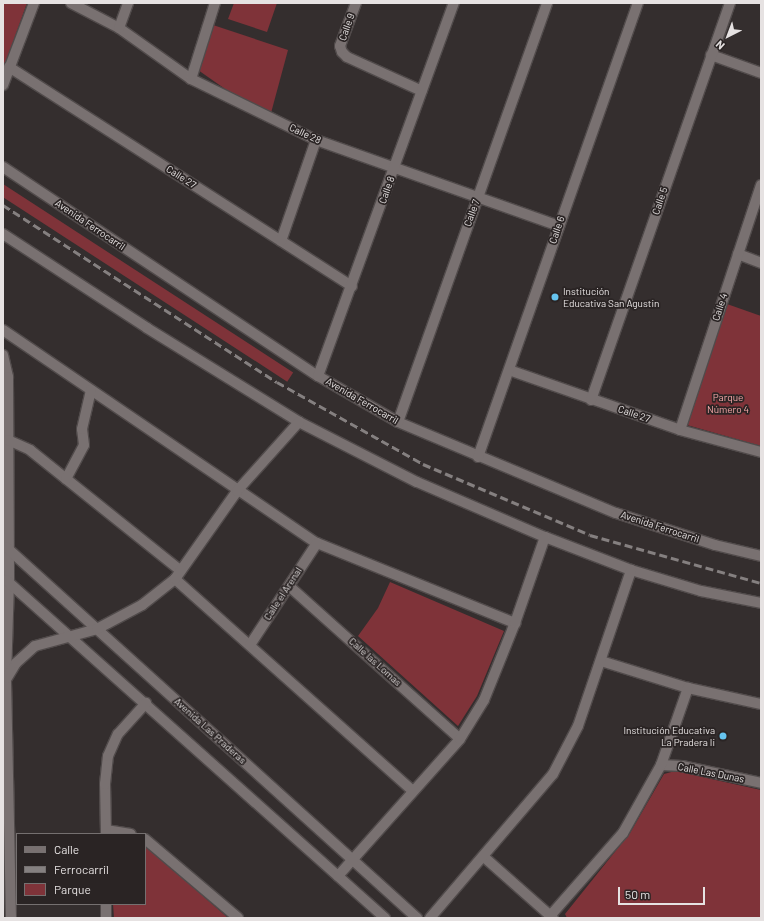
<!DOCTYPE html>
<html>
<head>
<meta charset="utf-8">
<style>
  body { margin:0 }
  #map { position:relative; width:764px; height:921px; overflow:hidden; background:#342e2e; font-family:Barlow,sans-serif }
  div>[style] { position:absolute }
  .green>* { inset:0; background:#7f3339; transform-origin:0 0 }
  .roads { filter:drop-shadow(1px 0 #514b4b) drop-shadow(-1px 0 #514b4b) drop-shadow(0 1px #514b4b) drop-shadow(0 -1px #514b4b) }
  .minor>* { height:10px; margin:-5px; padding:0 5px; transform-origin:5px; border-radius:5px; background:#797171 }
  .rail>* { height:3px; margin-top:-1.5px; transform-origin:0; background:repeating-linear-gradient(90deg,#858080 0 8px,transparent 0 12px) }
  .dots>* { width:11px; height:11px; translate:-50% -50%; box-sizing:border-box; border:2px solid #2a2424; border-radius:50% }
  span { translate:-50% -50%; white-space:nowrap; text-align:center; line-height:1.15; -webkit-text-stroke:3.5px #2a2424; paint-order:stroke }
  .street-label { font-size:10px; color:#e6e2e2 }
  .poi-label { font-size:10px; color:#e6e2e2 }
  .left { translate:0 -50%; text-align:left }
  .right { translate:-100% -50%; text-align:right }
  .park-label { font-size:10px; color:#f8a9aa }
  .frame { position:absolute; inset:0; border:4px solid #e6e2e2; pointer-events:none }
  .legend { position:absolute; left:16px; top:833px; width:130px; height:72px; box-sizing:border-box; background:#2a2424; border:1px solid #757070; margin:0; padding:5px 7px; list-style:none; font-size:12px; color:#e6e2e2 }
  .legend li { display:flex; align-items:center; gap:8px; height:20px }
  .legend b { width:20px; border:1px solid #757070 }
  .north { position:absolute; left:708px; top:16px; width:40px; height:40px; -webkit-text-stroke:3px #2a2424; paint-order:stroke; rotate:222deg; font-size:11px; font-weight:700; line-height:16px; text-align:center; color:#e6e2e2 }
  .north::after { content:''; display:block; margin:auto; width:14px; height:18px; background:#e6e2e2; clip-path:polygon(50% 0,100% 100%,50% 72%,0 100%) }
  .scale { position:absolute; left:618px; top:887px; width:87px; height:18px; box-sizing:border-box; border:2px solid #e6e2e2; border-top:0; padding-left:5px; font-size:12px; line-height:14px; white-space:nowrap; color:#e6e2e2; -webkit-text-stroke:3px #2a2424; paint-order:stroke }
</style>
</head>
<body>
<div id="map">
  <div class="green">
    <i style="clip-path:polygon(3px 3px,27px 3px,3px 70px)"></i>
    <i style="clip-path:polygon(234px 3px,277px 3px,267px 32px,228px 19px)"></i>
    <i style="clip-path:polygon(213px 25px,288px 50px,271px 113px,228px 91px,198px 70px)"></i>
    <i style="left:3px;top:184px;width:346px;height:11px;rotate:33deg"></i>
    <i style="clip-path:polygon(727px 304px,761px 316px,761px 446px,687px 425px)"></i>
    <i style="clip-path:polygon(390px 582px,504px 631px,477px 696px,458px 726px,358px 636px,378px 608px)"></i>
    <i style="clip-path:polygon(675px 771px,761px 790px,761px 918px,567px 918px,565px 914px,630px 833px,664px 774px)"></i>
    <i style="clip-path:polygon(145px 846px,147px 847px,228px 918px,114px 918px,113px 904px,145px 904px)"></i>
  </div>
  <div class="roads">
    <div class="minor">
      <i style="left:71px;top:3px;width:54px;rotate:27.5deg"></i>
      <i style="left:119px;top:28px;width:88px;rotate:35.3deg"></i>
      <i style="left:191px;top:79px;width:139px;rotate:26deg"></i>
      <i style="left:316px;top:140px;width:258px;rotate:19.5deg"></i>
      <i style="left:356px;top:3px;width:46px;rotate:110.4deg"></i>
      <i style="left:340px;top:46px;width:6px;rotate:72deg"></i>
      <i style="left:342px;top:52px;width:7px;rotate:45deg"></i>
      <i style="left:347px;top:57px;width:82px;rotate:24.4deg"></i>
      <i style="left:119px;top:28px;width:27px;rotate:-70deg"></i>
      <i style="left:711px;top:55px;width:53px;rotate:19.8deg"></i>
      <i style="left:9px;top:67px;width:407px;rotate:32.6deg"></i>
      <i style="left:191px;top:79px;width:80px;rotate:-72.5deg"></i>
      <i style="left:3px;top:85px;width:88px;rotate:-69.3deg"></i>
      <i style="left:3px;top:167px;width:378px;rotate:33.6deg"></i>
      <i style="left:318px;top:376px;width:92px;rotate:29.9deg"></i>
      <i style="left:398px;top:422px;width:236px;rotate:22.7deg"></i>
      <i style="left:616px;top:513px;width:104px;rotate:17.9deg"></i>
      <i style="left:715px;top:545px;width:47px;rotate:13.4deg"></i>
      <i style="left:3px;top:234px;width:172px;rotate:33.1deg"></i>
      <i style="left:147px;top:328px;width:179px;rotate:31.7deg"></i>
      <i style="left:299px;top:422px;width:132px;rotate:27deg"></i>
      <i style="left:417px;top:482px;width:139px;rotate:23.3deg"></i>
      <i style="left:545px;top:537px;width:92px;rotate:21deg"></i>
      <i style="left:631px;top:570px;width:73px;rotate:16.7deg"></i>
      <i style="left:701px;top:591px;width:61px;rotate:11.3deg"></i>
      <i style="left:281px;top:241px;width:107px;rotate:-70.9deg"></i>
      <i style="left:738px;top:254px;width:25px;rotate:21deg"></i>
      <i style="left:3px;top:330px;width:379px;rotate:34.2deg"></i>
      <i style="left:317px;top:543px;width:214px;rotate:22deg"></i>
      <i style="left:3px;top:355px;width:23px;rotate:77deg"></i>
      <i style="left:8px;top:377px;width:205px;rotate:89.7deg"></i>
      <i style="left:9px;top:582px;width:98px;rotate:91.8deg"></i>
      <i style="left:6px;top:680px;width:238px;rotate:88.8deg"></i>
      <i style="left:509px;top:370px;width:181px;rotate:19.3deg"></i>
      <i style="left:680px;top:430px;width:84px;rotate:15.2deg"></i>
      <i style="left:318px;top:376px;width:397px;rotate:-70deg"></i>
      <i style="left:591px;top:400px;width:421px;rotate:-70.7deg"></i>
      <i style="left:398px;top:422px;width:445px;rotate:-70.4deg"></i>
      <i style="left:680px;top:430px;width:258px;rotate:-71.7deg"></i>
      <i style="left:8px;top:440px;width:24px;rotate:24deg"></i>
      <i style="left:30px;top:450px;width:193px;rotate:38.7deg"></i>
      <i style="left:478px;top:457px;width:481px;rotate:-70.6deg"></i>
      <i style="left:66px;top:479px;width:38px;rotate:-62deg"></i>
      <i style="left:84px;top:445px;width:16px;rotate:-97deg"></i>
      <i style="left:82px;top:429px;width:40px;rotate:-77deg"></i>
      <i style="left:6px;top:547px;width:554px;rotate:42.07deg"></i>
      <i style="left:175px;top:579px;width:317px;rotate:41.7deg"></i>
      <i style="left:6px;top:580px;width:508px;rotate:41.73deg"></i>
      <i style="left:289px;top:586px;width:229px;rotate:41.8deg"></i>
      <i style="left:250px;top:645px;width:122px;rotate:-56.7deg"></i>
      <i style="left:601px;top:661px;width:91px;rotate:17.2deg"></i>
      <i style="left:688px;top:688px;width:75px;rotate:12.4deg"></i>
      <i style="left:7px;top:678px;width:17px;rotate:-59deg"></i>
      <i style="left:16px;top:663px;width:25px;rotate:-42deg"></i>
      <i style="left:35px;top:646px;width:64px;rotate:-15.3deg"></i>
      <i style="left:97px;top:629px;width:51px;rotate:-28.1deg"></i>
      <i style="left:142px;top:605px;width:42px;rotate:-38.2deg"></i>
      <i style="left:175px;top:579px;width:108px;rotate:-54.8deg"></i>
      <i style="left:237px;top:491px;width:93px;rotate:-48.1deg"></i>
      <i style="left:661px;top:765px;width:21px;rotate:3deg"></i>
      <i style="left:682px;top:766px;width:81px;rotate:12.1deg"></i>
      <i style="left:106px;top:830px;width:25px;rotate:9deg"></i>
      <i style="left:106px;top:834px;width:50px;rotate:-91.1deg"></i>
      <i style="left:105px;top:784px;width:28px;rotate:-84deg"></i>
      <i style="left:108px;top:756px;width:24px;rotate:-66deg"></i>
      <i style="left:118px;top:734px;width:42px;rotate:-47.9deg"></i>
      <i style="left:145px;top:839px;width:122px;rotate:40.3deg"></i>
      <i style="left:484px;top:857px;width:92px;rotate:41.5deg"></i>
      <i style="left:338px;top:876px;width:183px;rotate:-48.3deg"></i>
      <i style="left:460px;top:739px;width:46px;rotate:-58.4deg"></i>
      <i style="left:484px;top:700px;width:83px;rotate:-68.1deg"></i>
      <i style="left:515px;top:623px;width:91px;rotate:-70.8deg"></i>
      <i style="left:550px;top:916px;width:111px;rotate:-48.7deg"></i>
      <i style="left:623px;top:833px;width:78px;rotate:-60.8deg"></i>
      <i style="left:661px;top:765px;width:82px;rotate:-70.7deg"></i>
      <i style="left:106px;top:918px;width:14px;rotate:-90deg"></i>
      <i style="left:430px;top:918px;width:189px;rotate:-49.5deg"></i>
      <i style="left:553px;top:774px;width:54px;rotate:-62.5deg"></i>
      <i style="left:578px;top:726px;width:165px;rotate:-71.2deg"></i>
    </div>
  </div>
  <div class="rail">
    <i style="left:3px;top:205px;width:326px;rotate:32.9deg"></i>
    <i style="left:277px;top:382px;width:167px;rotate:29.3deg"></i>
    <i style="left:423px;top:464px;width:181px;rotate:23deg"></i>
    <i style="left:590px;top:535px;width:178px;rotate:15.7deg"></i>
  </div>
  <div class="dots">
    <i style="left:555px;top:297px;background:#66c4ef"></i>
    <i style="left:723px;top:736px;background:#66c4ef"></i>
  </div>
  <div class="street-label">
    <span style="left:347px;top:27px;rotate:-70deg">Calle 9</span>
    <span style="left:305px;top:134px;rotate:25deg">Calle 28</span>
    <span style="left:181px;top:177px;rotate:33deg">Calle 27</span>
    <span style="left:387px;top:190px;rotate:-70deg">Calle 8</span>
    <span style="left:660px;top:201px;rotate:-71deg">Calle 5</span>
    <span style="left:472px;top:213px;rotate:-70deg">Calle 7</span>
    <span style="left:90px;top:225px;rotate:34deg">Avenida Ferrocarril</span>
    <span style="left:557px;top:230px;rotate:-71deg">Calle 6</span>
    <span style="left:720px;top:307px;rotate:-72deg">Calle 4</span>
    <span style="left:362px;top:401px;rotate:30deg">Avenida Ferrocarril</span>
    <span style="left:634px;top:414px;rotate:19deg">Calle 27</span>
    <span style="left:660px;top:527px;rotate:18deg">Avenida Ferrocarril</span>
    <span style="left:283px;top:594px;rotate:-57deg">Calle el Arenal</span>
    <span style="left:375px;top:662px;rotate:42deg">Calle las Lomas</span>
    <span style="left:210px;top:731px;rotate:42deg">Avenida Las Praderas</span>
    <span style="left:711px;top:773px;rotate:11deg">Calle Las Dunas</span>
  </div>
  <div class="poi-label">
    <span class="left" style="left:563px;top:297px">Institución<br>Educativa San Agustin</span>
    <span class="right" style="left:715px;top:736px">Institución Educativa<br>La Pradera Ii</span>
  </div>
  <div class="park-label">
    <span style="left:728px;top:403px">Parque<br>Número 4</span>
  </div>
  <div class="frame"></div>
  <ul class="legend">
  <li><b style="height:5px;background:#797171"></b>Calle</li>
  <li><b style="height:5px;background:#858080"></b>Ferrocarril</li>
  <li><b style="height:11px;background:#7f3339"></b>Parque</li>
  </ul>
  <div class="north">N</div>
  <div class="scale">50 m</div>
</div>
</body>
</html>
